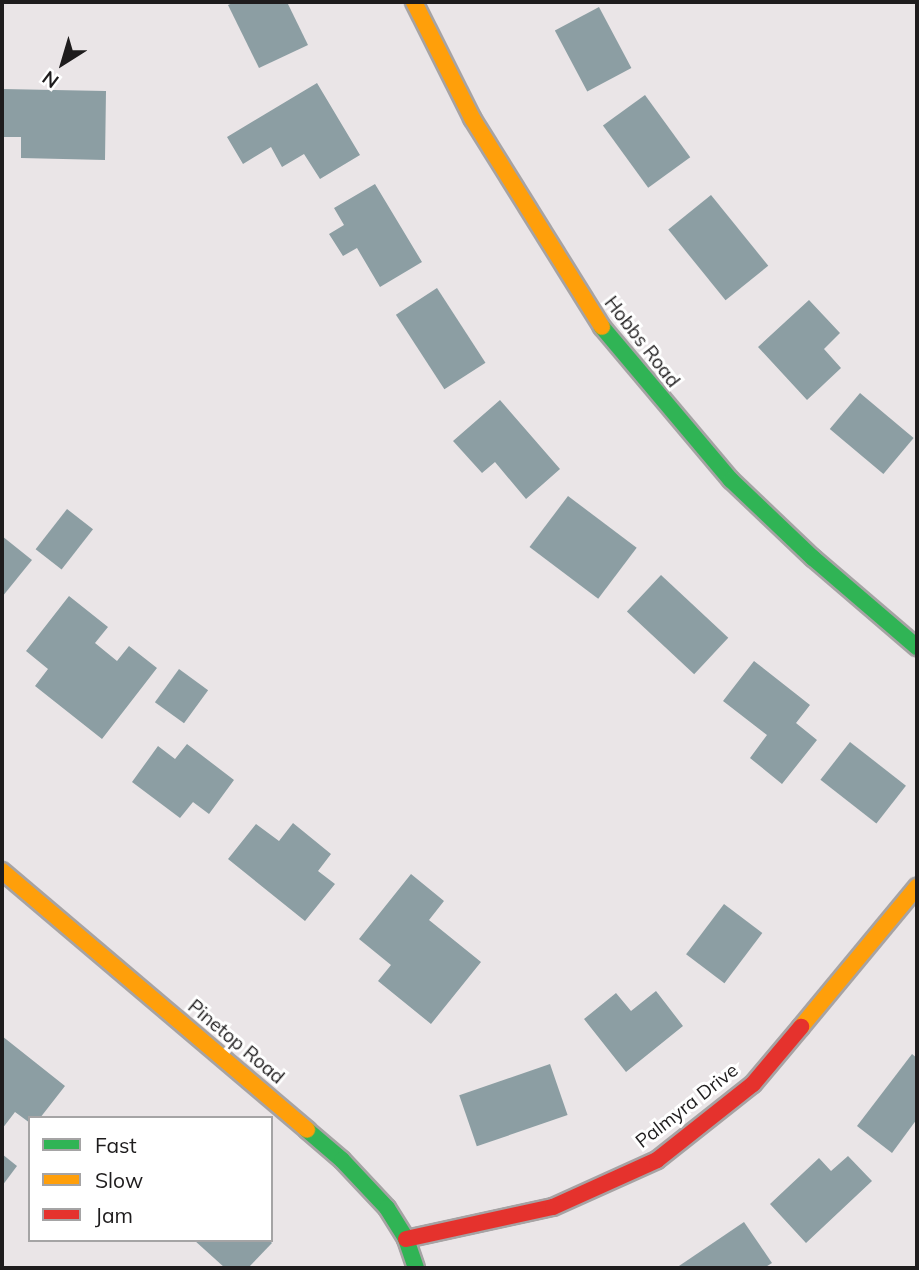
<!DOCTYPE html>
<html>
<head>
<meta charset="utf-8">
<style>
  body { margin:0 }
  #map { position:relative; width:919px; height:1270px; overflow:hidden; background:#eae5e7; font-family:Mulish,sans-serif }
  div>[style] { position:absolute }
  .building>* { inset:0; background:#8c9ea3; transform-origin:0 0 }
  .roads { filter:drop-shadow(2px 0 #a6a3a4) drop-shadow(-2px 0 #a6a3a4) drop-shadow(0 2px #a6a3a4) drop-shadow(0 -2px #a6a3a4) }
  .fast>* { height:16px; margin:-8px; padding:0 8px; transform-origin:8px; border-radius:8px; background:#30b455 }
  .slow>* { height:16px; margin:-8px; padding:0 8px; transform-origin:8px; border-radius:8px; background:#ff9f0a }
  .jam>* { height:16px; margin:-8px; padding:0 8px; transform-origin:8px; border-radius:8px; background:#e5322d }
  span { translate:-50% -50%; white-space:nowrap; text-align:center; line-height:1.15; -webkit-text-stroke:6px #fff; paint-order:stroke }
  .street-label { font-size:19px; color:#1e1c1d }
  .frame { position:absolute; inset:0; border:4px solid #1e1c1d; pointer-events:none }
  .legend { position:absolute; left:28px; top:1116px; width:245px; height:126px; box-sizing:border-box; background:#fff; border:2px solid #a5a4a5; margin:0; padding:9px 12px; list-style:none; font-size:21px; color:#1e1c1d }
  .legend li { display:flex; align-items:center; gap:14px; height:35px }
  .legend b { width:35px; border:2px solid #a5a4a5 }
  .north { position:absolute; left:28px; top:28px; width:70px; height:70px; -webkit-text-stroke:5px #fff; paint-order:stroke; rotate:217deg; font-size:19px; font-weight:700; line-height:28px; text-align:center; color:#1e1c1d }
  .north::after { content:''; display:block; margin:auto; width:24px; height:32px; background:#1e1c1d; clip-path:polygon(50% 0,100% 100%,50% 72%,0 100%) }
</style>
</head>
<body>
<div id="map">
  <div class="building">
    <i style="clip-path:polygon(235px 2px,287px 2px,308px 45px,259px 68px,228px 5px)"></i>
    <i style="left:599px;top:7px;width:69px;height:50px;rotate:62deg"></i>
    <i style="clip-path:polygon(317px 83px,360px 155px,320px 179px,304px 154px,282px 167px,271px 147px,243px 164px,227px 137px)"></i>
    <i style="clip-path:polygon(2px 89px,106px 91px,105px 160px,21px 158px,21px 137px,2px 137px)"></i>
    <i style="left:645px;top:95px;width:77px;height:52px;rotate:54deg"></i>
    <i style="clip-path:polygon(375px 184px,422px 262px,380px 287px,357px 248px,343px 256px,329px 234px,344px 225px,334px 208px)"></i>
    <i style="left:711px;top:195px;width:91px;height:55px;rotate:51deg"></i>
    <i style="left:437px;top:288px;width:89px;height:49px;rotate:57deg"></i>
    <i style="clip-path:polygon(809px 300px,840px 333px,824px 349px,841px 368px,807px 400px,758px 347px)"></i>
    <i style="left:860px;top:393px;width:70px;height:47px;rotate:40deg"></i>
    <i style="clip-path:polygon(500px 400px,560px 469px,526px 499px,495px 462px,482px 473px,453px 441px)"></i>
    <i style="left:568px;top:496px;width:86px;height:64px;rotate:37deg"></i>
    <i style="left:67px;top:509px;width:33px;height:51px;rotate:38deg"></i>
    <i style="clip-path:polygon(2px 536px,32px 560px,2px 597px)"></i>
    <i style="left:661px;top:575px;width:92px;height:50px;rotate:43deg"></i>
    <i style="clip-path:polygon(69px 596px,108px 627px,95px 643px,117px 661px,129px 646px,157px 668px,102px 739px,35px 686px,48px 669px,26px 651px)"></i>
    <i style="clip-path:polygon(754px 661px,810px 705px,796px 723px,817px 740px,782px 784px,750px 758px,767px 735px,723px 701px)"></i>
    <i style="left:179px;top:669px;width:36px;height:41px;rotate:36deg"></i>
    <i style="left:850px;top:742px;width:71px;height:48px;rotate:38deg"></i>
    <i style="clip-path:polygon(187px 744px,234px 780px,209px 814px,193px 802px,180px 818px,132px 782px,158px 746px,175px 759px)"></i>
    <i style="clip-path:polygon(293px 823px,331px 854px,318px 871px,335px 884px,305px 921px,228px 859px,256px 824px,279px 841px)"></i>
    <i style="clip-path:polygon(411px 874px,444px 901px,429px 920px,481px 962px,431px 1024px,378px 981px,391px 965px,359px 939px)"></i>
    <i style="left:724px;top:904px;width:48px;height:63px;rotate:37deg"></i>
    <i style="clip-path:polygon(656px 991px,683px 1026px,626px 1072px,584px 1019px,616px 993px,631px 1011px)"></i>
    <i style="clip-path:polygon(2px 1036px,65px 1086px,40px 1118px,30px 1118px,30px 1123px,15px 1112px,2px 1129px)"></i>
    <i style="clip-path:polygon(912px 1054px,917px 1058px,917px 1119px,892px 1153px,857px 1126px)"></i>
    <i style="left:550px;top:1064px;width:54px;height:96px;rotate:71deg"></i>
    <i style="clip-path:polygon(2px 1154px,17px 1166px,2px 1186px)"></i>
    <i style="clip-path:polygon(848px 1156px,872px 1181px,806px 1243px,770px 1204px,819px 1158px,831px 1171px)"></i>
    <i style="clip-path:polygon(744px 1222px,772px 1263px,764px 1268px,676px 1268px)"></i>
    <i style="clip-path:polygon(194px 1240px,269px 1240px,272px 1243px,248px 1268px,225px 1268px)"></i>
  </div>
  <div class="roads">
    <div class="fast">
      <i style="left:602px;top:327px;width:200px;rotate:49.9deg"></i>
      <i style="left:731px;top:480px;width:113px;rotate:43.6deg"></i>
      <i style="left:813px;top:558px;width:137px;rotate:40.6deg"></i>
      <i style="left:307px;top:1130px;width:46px;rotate:40.6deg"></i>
      <i style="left:342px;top:1160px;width:66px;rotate:46.8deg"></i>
      <i style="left:387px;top:1208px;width:36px;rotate:58deg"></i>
      <i style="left:406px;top:1239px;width:31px;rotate:71deg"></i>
    </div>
    <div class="slow">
      <i style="left:414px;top:2px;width:130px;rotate:63.4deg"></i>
      <i style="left:472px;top:118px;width:246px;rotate:58.1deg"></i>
      <i style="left:2px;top:871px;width:400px;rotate:40.3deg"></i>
      <i style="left:801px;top:1027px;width:182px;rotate:-50.4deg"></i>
    </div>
    <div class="jam">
      <i style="left:406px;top:1239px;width:150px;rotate:-12.3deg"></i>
      <i style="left:553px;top:1207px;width:114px;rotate:-24.3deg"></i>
      <i style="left:657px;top:1160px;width:122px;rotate:-38.4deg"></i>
      <i style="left:753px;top:1084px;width:75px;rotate:-49.9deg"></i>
    </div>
  </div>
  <div class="street-label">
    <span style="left:642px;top:342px;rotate:52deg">Hobbs Road</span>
    <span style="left:236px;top:1042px;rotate:40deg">Pinetop Road</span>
    <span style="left:687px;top:1106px;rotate:-38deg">Palmyra Drive</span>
  </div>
  <div class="frame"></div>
  <ul class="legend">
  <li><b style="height:9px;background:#30b455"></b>Fast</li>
  <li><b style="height:9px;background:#ff9f0a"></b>Slow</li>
  <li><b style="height:9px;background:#e5322d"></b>Jam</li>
  </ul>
  <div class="north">N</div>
</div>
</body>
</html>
